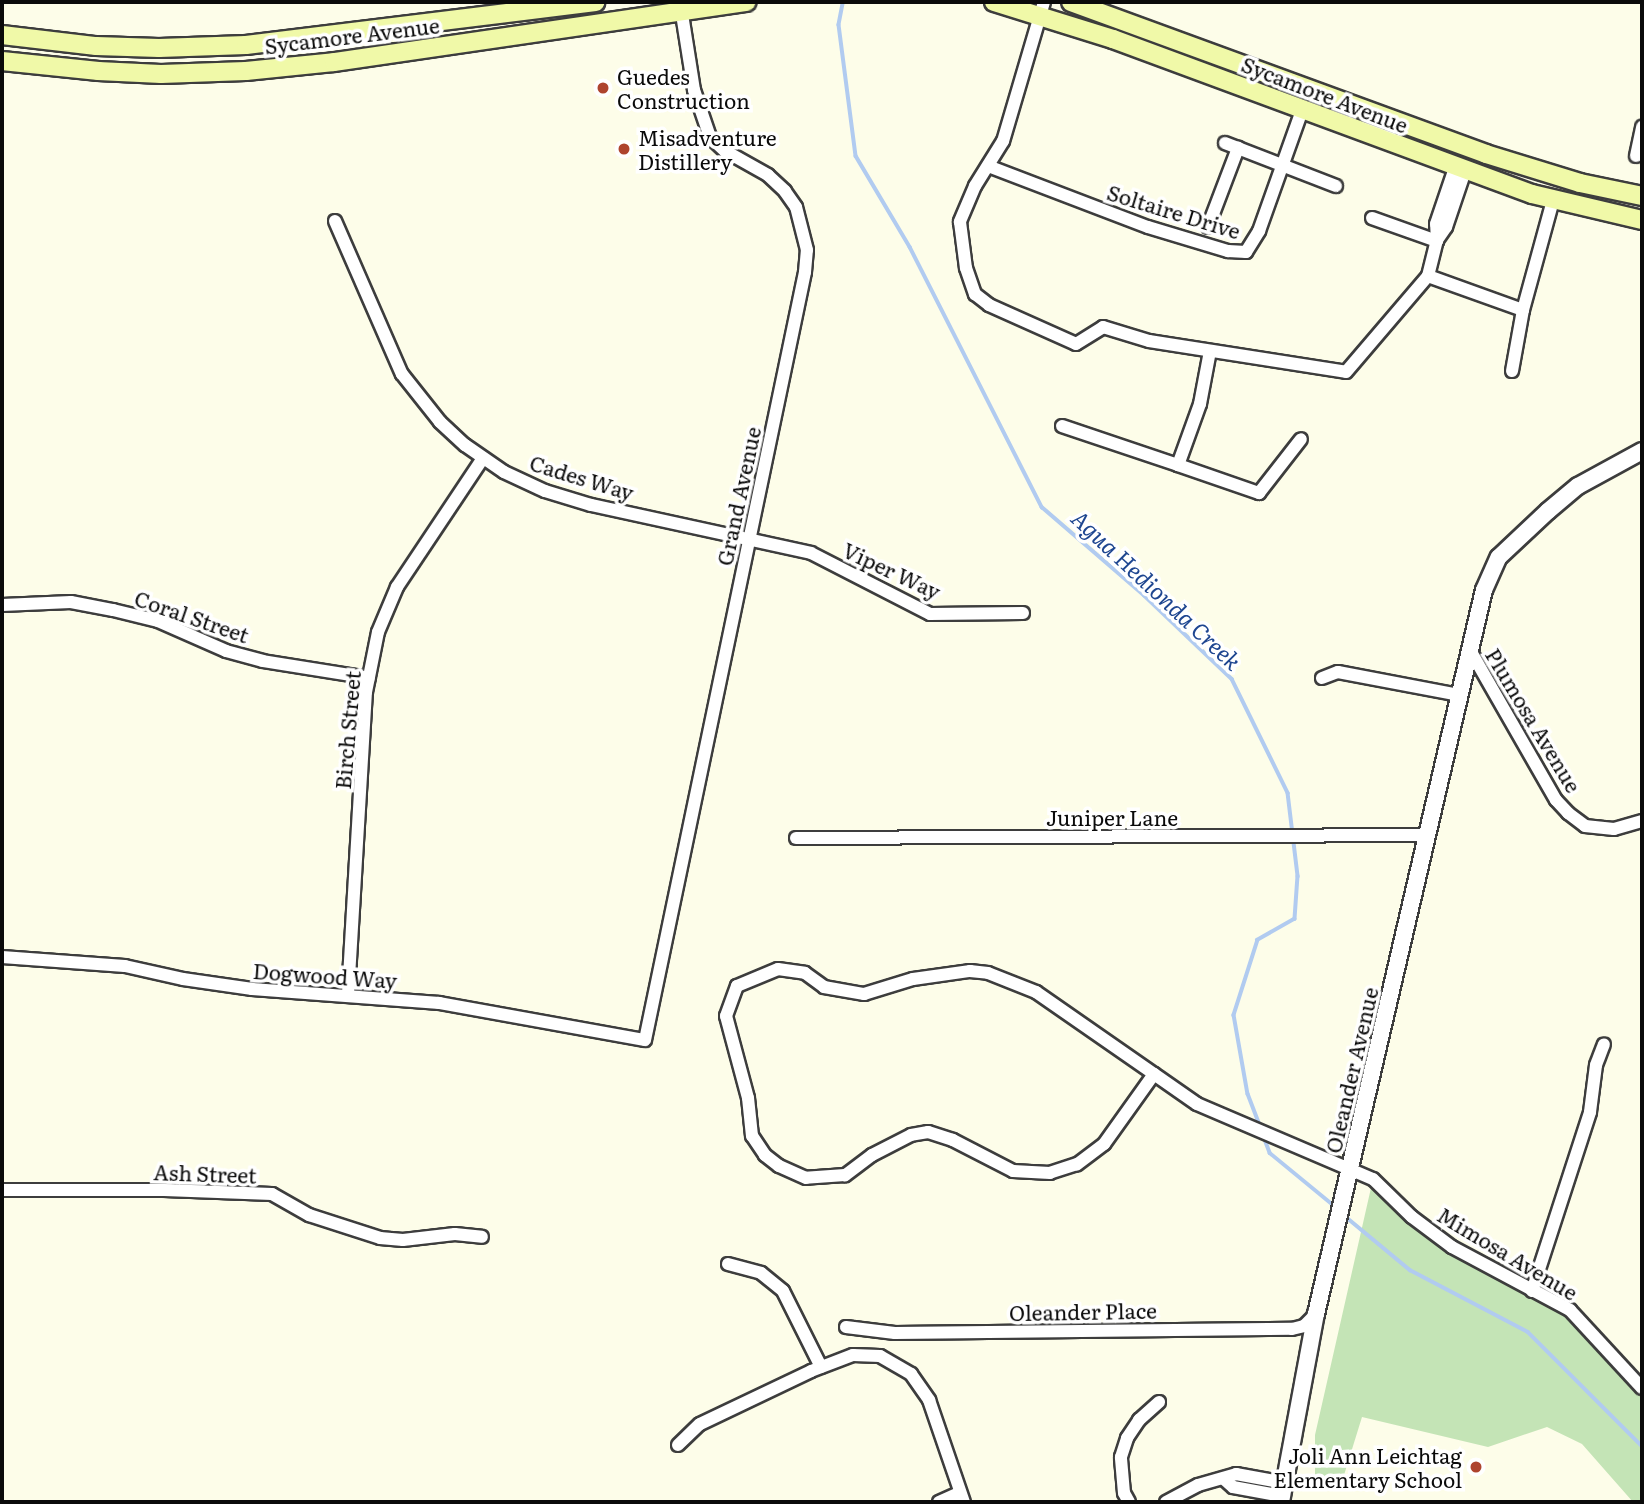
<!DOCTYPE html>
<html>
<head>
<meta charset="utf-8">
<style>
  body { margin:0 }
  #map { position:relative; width:1644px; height:1504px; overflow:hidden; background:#fdfde9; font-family:Literata,serif }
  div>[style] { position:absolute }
  .green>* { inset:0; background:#c4e4b6 }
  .stream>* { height:3.5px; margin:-1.75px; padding:0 1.75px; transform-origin:1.75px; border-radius:1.75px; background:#b1cbf0 }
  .roads { filter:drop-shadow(2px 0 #3d3d3d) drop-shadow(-2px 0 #3d3d3d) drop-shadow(0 2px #3d3d3d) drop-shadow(0 -2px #3d3d3d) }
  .minor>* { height:12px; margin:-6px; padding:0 6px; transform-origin:6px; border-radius:6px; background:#fff }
  .tertiary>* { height:16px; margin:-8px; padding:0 8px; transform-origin:8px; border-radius:8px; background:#fff }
  .secondary>* { height:18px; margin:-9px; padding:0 9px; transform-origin:9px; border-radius:9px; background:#f0f9a8 }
  .dots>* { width:19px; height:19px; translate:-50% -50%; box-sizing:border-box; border:4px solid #fff; border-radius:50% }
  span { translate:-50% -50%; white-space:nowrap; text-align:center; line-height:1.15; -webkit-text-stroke:7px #fff; paint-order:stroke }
  .street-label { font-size:21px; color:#0a0a0a }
  .poi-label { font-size:21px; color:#0a0a0a }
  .left { translate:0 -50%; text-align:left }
  .right { translate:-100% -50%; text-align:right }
  .water-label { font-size:23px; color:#1e4690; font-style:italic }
  .frame { position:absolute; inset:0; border:4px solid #0a0a0a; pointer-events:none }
</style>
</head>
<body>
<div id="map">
  <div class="green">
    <i style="clip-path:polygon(1373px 1179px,1412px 1217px,1570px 1310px,1642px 1388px,1642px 1502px,1633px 1502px,1582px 1444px,1547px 1427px,1488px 1447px,1362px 1417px,1340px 1488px,1315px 1480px,1315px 1435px)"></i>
  </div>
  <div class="stream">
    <i style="left:843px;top:4px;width:21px;rotate:101deg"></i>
    <i style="left:839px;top:25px;width:132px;rotate:82.6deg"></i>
    <i style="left:856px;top:156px;width:106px;rotate:59.3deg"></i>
    <i style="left:910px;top:247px;width:292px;rotate:63.1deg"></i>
    <i style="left:1042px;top:507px;width:135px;rotate:40.8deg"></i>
    <i style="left:1144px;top:595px;width:122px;rotate:43.7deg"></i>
    <i style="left:1232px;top:679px;width:127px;rotate:63.8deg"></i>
    <i style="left:1288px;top:793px;width:84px;rotate:83.1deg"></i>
    <i style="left:1298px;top:876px;width:43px;rotate:94deg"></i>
    <i style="left:1295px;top:919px;width:43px;rotate:150.4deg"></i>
    <i style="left:1258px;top:940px;width:79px;rotate:107.7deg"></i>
    <i style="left:1234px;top:1015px;width:80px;rotate:80deg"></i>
    <i style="left:1248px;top:1094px;width:34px;rotate:69deg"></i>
    <i style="left:1264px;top:1137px;width:17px;rotate:69deg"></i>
    <i style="left:1270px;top:1153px;width:87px;rotate:39.4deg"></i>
    <i style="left:1345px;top:1216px;width:85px;rotate:39.7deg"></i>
    <i style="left:1410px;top:1270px;width:133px;rotate:27.7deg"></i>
    <i style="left:1528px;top:1332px;width:161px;rotate:45deg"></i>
  </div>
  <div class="roads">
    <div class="minor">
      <i style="left:1044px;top:2px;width:145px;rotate:106.4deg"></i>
      <i style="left:1003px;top:141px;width:53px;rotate:121.9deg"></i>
      <i style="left:975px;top:186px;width:39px;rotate:113deg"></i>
      <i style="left:960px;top:222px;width:46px;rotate:82.6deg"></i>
      <i style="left:966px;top:268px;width:28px;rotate:71deg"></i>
      <i style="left:975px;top:294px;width:18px;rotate:38deg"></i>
      <i style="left:989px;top:305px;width:95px;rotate:24.1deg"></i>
      <i style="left:1076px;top:344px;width:32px;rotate:-32deg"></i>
      <i style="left:1103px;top:327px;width:48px;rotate:16.9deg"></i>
      <i style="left:1149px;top:341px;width:199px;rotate:8.9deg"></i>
      <i style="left:1346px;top:372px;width:126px;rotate:-49.5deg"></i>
      <i style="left:1428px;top:276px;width:101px;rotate:19.7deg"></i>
      <i style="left:1523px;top:310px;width:114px;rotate:-74.7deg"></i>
      <i style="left:1225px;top:143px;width:119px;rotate:21.2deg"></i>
      <i style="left:1636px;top:156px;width:30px;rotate:-78deg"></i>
      <i style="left:988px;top:166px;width:171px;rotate:20.9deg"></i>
      <i style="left:1148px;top:227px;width:84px;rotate:16.7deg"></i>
      <i style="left:1228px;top:251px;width:18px;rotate:3deg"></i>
      <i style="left:1246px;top:252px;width:25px;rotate:-58deg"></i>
      <i style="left:1259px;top:231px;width:128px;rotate:-70.4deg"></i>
      <i style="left:1372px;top:218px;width:69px;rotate:19.5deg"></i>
      <i style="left:335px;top:221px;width:167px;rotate:66.4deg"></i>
      <i style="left:402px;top:374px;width:61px;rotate:51.6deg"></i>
      <i style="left:440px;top:422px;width:34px;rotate:43deg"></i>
      <i style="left:465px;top:445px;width:47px;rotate:34.7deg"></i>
      <i style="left:504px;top:472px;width:45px;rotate:24.9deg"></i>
      <i style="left:545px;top:491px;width:48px;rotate:16.9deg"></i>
      <i style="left:591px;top:505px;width:225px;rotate:12.3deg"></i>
      <i style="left:811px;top:553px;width:134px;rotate:27.1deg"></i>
      <i style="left:930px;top:614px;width:93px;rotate:-0.6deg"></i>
      <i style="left:1208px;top:227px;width:85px;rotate:-69.2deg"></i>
      <i style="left:1437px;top:240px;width:16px;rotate:-55deg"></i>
      <i style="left:1446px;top:227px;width:59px;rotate:-71.3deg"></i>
      <i style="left:1428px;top:276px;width:36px;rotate:-76deg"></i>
      <i style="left:1437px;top:241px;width:17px;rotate:-93deg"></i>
      <i style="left:1436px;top:224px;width:59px;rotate:-71.3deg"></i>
      <i style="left:1210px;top:351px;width:54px;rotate:100.7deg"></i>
      <i style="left:1200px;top:404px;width:65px;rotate:109.8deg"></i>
      <i style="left:1178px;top:465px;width:86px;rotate:19.1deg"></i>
      <i style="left:1259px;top:493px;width:68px;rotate:-52.1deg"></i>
      <i style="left:1512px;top:371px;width:62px;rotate:-79.8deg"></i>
      <i style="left:1062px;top:426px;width:122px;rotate:18.6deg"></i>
      <i style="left:2px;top:605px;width:69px;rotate:-2.5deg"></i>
      <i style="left:71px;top:602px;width:43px;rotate:10.8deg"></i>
      <i style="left:113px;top:610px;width:46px;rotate:13.7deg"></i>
      <i style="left:158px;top:621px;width:74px;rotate:23.8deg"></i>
      <i style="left:226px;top:651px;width:38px;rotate:15deg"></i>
      <i style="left:263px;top:661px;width:107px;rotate:9.1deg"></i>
      <i style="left:1470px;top:650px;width:173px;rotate:60.2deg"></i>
      <i style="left:1556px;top:800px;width:18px;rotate:47deg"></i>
      <i style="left:1568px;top:813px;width:21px;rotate:37deg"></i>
      <i style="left:1585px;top:826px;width:29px;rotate:6deg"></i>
      <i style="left:1614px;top:829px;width:29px;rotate:-16deg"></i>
      <i style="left:1322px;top:678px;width:17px;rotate:-21deg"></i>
      <i style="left:1338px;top:672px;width:124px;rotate:10.7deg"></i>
      <i style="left:796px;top:838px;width:631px;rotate:-0.27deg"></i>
      <i style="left:2px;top:957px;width:123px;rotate:4.2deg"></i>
      <i style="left:125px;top:966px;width:59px;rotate:12.6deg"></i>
      <i style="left:183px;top:979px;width:70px;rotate:8.2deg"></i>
      <i style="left:252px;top:989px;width:188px;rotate:4.3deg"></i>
      <i style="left:439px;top:1003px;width:209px;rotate:10.2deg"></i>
      <i style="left:645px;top:1040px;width:784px;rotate:-78.23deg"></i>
      <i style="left:805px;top:272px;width:22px;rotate:-85deg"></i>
      <i style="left:807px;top:250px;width:44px;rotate:-104.3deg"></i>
      <i style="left:796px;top:207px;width:19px;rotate:-125deg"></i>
      <i style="left:785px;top:191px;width:23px;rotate:-137deg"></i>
      <i style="left:768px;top:175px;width:49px;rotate:-150.8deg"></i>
      <i style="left:725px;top:151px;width:21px;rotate:-137deg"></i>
      <i style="left:710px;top:137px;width:50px;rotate:-108.8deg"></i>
      <i style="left:694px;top:90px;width:89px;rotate:-99deg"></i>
      <i style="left:778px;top:969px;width:27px;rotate:8deg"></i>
      <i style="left:805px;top:973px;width:24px;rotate:36deg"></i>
      <i style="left:824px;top:987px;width:41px;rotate:9.9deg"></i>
      <i style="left:864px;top:994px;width:51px;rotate:-17deg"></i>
      <i style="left:913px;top:979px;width:58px;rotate:-8deg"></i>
      <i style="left:970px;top:971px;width:18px;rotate:6deg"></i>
      <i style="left:988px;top:973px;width:52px;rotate:21.6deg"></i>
      <i style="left:1036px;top:992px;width:144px;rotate:34.8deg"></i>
      <i style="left:1154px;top:1074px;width:86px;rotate:125.5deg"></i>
      <i style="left:1104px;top:1144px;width:34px;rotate:143deg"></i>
      <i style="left:1077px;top:1164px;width:28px;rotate:162deg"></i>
      <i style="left:1050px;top:1173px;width:37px;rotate:-177deg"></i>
      <i style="left:1013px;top:1171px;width:68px;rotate:-152.7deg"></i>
      <i style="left:953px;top:1140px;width:26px;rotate:-162deg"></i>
      <i style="left:928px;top:1132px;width:17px;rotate:170deg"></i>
      <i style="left:911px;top:1135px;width:44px;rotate:152.9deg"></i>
      <i style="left:872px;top:1155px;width:34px;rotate:143deg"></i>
      <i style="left:845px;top:1175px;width:39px;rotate:176deg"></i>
      <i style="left:806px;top:1178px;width:30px;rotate:-156deg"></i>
      <i style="left:779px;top:1166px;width:18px;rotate:-142deg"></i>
      <i style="left:765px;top:1155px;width:23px;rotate:-124deg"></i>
      <i style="left:752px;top:1136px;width:38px;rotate:-96deg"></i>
      <i style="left:748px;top:1098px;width:85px;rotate:-105deg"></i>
      <i style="left:726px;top:1016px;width:32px;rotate:-70deg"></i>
      <i style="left:737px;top:986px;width:44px;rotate:-22.5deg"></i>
      <i style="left:348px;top:994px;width:303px;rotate:-86.6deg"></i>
      <i style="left:366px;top:692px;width:61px;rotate:-78.7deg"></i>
      <i style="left:378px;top:632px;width:49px;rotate:-67.1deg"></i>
      <i style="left:397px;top:587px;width:155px;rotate:-56.3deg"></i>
      <i style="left:1154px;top:1074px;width:52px;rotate:34.9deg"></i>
      <i style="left:1197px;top:1104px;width:191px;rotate:23.1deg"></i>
      <i style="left:1373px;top:1179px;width:54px;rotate:44.3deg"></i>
      <i style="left:1412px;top:1217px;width:50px;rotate:36.9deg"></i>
      <i style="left:1452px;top:1247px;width:134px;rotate:28.1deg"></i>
      <i style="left:1570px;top:1310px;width:106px;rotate:47.3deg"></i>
      <i style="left:2px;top:1190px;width:162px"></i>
      <i style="left:164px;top:1190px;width:108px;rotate:2.1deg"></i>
      <i style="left:272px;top:1194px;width:43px;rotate:29.6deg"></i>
      <i style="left:309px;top:1215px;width:75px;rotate:17.9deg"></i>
      <i style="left:380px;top:1238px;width:23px;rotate:5deg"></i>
      <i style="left:403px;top:1240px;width:52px;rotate:-6.6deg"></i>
      <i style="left:455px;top:1234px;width:27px;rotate:6deg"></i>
      <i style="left:728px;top:1264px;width:34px;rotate:15deg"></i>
      <i style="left:761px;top:1273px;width:28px;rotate:39deg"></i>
      <i style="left:783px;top:1291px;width:85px;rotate:63.4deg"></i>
      <i style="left:1532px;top:1291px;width:188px;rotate:-72deg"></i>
      <i style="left:1590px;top:1112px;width:47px;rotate:-82.7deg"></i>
      <i style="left:1596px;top:1065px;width:22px;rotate:-69deg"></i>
      <i style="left:846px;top:1327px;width:49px;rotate:7deg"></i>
      <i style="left:895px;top:1333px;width:397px;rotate:-0.6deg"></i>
      <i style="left:1292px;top:1329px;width:12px;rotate:-14deg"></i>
      <i style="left:1304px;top:1326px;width:17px;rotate:-45deg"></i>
      <i style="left:678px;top:1445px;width:30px;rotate:-44deg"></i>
      <i style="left:700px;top:1424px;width:123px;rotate:-25.5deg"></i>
      <i style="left:811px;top:1371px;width:45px;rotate:-20.9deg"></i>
      <i style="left:853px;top:1355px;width:27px;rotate:2deg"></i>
      <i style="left:880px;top:1356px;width:36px;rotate:30deg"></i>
      <i style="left:911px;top:1374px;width:32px;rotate:55deg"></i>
      <i style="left:929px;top:1400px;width:108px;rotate:71.1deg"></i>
      <i style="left:1224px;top:1479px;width:12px;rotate:42deg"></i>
      <i style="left:1233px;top:1487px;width:50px;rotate:10.4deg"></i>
      <i style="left:939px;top:1502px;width:22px;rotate:-24deg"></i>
      <i style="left:1129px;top:1502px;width:10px;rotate:-119deg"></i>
      <i style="left:1124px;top:1493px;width:36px;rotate:-95deg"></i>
      <i style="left:1121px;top:1457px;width:20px;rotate:-72deg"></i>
      <i style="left:1127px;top:1438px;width:22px;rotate:-56deg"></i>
      <i style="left:1139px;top:1420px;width:27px;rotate:-42deg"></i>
      <i style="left:1166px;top:1502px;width:36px;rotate:-28deg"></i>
      <i style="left:1198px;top:1485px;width:40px;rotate:-16deg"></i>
      <i style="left:1236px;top:1474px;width:50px;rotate:10.4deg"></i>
    </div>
    <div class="tertiary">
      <i style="left:1281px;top:1502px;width:191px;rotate:-79.5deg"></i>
      <i style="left:1316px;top:1314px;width:743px;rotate:-76.94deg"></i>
      <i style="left:1484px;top:590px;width:36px;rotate:-66deg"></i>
      <i style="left:1499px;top:557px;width:67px;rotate:-43.2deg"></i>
      <i style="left:1548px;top:511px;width:39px;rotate:-40deg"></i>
      <i style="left:1578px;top:486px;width:73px;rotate:-28.7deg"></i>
    </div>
    <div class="secondary">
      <i style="left:994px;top:2px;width:125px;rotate:17.3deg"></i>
      <i style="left:1113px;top:39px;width:447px;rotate:20.3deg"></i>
      <i style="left:1532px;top:194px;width:113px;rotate:13.3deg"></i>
      <i style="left:1071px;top:2px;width:442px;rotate:20.1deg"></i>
      <i style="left:1486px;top:154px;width:98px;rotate:17.1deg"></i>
      <i style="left:1580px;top:183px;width:63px;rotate:11.8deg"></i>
      <i style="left:2px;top:35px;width:95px;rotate:6.7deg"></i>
      <i style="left:96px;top:46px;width:63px;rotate:1.8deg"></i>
      <i style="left:159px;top:48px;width:87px;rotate:-2deg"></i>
      <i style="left:246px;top:45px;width:352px;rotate:-7deg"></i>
      <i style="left:2px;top:61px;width:97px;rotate:5.9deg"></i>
      <i style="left:98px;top:71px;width:63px;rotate:2.7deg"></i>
      <i style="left:161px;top:74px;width:85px;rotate:-2deg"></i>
      <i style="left:246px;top:71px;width:88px;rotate:-5.8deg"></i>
      <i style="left:334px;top:62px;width:417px;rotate:-8.3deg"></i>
    </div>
  </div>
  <div class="dots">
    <i style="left:603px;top:88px;background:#ae442e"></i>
    <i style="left:624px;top:149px;background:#ae442e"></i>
    <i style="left:1476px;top:1467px;background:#ae442e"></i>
  </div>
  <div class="street-label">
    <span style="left:352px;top:35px;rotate:-7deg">Sycamore Avenue</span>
    <span style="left:1325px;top:94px;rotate:21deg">Sycamore Avenue</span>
    <span style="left:1174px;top:211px;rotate:17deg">Soltaire Drive</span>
    <span style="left:582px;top:477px;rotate:17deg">Cades Way</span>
    <span style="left:738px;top:496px;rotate:-78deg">Grand Avenue</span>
    <span style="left:892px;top:570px;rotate:25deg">Viper Way</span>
    <span style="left:192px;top:616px;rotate:19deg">Coral Street</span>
    <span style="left:1534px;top:720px;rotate:59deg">Plumosa Avenue</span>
    <span style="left:347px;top:730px;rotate:-85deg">Birch Street</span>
    <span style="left:1112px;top:817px">Juniper Lane</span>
    <span style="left:325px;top:975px;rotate:4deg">Dogwood Way</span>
    <span style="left:1351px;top:1070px;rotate:-77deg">Oleander Avenue</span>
    <span style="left:205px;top:1173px;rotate:2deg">Ash Street</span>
    <span style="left:1508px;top:1253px;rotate:31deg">Mimosa Avenue</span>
    <span style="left:1083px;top:1311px;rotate:-1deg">Oleander Place</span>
  </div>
  <div class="poi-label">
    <span class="left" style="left:617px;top:88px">Guedes<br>Construction</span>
    <span class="left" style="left:638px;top:149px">Misadventure<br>Distillery</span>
    <span class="right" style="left:1462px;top:1467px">Joli Ann Leichtag<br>Elementary School</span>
  </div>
  <div class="water-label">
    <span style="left:1157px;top:589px;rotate:43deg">Agua Hedionda Creek</span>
  </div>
  <div class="frame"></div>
</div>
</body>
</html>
